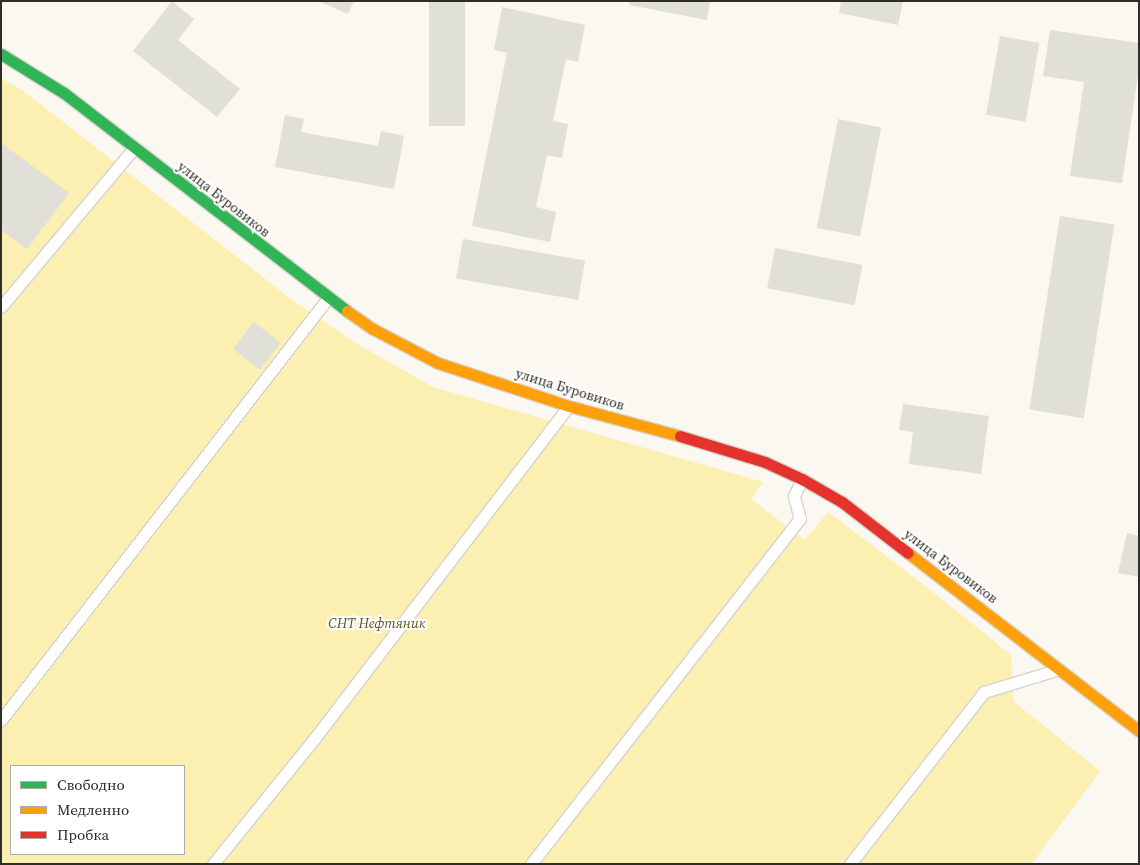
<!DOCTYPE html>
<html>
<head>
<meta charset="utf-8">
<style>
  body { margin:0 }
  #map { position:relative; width:1140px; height:865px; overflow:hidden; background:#faf8f0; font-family:"Source Serif 4",serif }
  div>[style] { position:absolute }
  .green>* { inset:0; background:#fcefb2 }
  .building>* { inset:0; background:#e0dfd8; transform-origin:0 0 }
  .roads { filter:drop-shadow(1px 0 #d5d4ce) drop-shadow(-1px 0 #d5d4ce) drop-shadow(0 1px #d5d4ce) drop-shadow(0 -1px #d5d4ce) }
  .lane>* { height:11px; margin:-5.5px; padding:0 5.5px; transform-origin:5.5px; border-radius:5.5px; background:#fefefd }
  .fast>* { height:11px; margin:-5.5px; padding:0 5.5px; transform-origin:5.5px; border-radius:5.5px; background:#30b455 }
  .slow>* { height:11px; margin:-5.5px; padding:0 5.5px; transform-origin:5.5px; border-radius:5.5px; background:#ff9f0a }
  .jam>* { height:11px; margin:-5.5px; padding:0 5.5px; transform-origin:5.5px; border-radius:5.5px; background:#e5322d }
  span { translate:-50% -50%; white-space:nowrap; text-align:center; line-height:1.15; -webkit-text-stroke:4px #fff; paint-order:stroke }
  .street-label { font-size:14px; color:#2e2d28 }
  .park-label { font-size:14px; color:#5a5025; font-style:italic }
  .frame { position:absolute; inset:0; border:2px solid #2e2d28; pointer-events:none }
  .legend { position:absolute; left:10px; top:765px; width:175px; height:90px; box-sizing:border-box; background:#fff; border:1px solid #ababa9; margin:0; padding:6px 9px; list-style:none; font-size:15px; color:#2e2d28 }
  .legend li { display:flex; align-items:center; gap:10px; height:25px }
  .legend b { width:25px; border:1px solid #ababa9 }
</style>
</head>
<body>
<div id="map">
  <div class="green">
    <i style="clip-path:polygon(evenodd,1px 78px,22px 90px,291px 299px,359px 345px,433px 387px,763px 482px,751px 499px,805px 540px,828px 512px,928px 588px,1011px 655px,1014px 702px,1100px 771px,1032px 864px,1px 864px,1px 78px,11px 766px,184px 766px,184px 854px,11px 854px,11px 766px)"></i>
  </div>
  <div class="building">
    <i style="clip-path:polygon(172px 1px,194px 19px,178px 40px,240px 89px,217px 117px,133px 51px)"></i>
    <i style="clip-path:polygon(318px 1px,354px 1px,348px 14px)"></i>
    <i style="left:429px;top:1px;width:36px;height:125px"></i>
    <i style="clip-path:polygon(629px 1px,710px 1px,707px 20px,629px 5px)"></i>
    <i style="clip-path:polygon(841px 1px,903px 1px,898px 25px,839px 13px)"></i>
    <i style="clip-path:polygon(502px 7px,585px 25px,578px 62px,566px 59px,553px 121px,568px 124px,562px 158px,547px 155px,536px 207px,556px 212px,550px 242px,472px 226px,507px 53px,494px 50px)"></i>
    <i style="clip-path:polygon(1050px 30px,1139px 43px,1139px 68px,1122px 183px,1070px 176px,1084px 82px,1043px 76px)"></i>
    <i style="left:1000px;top:36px;width:40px;height:80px;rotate:10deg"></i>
    <i style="clip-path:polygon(285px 115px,304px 119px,301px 132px,378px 146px,381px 131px,404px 136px,394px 189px,275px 167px)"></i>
    <i style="left:838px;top:119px;width:44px;height:111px;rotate:11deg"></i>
    <i style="clip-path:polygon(1px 143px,69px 193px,27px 249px,1px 230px)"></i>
    <i style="left:1060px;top:216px;width:55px;height:196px;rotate:9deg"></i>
    <i style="left:463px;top:239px;width:124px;height:40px;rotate:10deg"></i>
    <i style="left:775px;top:248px;width:89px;height:41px;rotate:11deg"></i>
    <i style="left:254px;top:322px;width:34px;height:34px;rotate:38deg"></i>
    <i style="clip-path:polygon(903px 404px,989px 416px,981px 474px,909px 464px,913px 432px,899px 430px)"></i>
    <i style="clip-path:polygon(1127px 533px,1139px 536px,1139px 577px,1118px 573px)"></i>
  </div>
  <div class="roads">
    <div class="lane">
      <i style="left:1px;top:307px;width:207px;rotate:-50.1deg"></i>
      <i style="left:1px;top:720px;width:534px;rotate:-52.23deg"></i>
      <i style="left:213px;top:864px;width:161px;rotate:-51.1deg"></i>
      <i style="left:314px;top:739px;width:419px;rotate:-52.6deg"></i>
      <i style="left:531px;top:864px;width:437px;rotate:-52.1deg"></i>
      <i style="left:800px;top:519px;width:24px;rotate:-105deg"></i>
      <i style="left:794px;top:496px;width:19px;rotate:-65deg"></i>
      <i style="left:850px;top:864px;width:218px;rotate:-52.1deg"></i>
      <i style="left:984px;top:692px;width:78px;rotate:-17deg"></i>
    </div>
    <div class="fast">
      <i style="left:1px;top:54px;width:74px;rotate:31.8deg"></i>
      <i style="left:64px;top:93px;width:357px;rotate:37.6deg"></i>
    </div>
    <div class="slow">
      <i style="left:347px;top:311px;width:32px;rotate:35deg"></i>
      <i style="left:373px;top:329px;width:73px;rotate:27.6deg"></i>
      <i style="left:438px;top:363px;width:138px;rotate:18.2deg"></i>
      <i style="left:569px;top:406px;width:115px;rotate:15.1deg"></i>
      <i style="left:908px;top:553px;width:292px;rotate:37.6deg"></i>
    </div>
    <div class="jam">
      <i style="left:680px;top:436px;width:89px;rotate:17deg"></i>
      <i style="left:765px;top:462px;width:41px;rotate:24.7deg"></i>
      <i style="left:802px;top:479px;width:46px;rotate:29.9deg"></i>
      <i style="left:842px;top:502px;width:83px;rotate:37.7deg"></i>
    </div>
  </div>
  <div class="street-label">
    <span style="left:224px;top:199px;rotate:38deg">улица Буровиков</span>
    <span style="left:570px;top:389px;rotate:17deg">улица Буровиков</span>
    <span style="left:951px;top:566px;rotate:37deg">улица Буровиков</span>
  </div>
  <div class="park-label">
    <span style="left:377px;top:623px">СНТ Нефтяник</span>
  </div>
  <div class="frame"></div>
  <ul class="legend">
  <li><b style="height:6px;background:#30b455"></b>Свободно</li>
  <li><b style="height:6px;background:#ff9f0a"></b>Медленно</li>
  <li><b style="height:6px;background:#e5322d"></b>Пробка</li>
  </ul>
</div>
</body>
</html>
